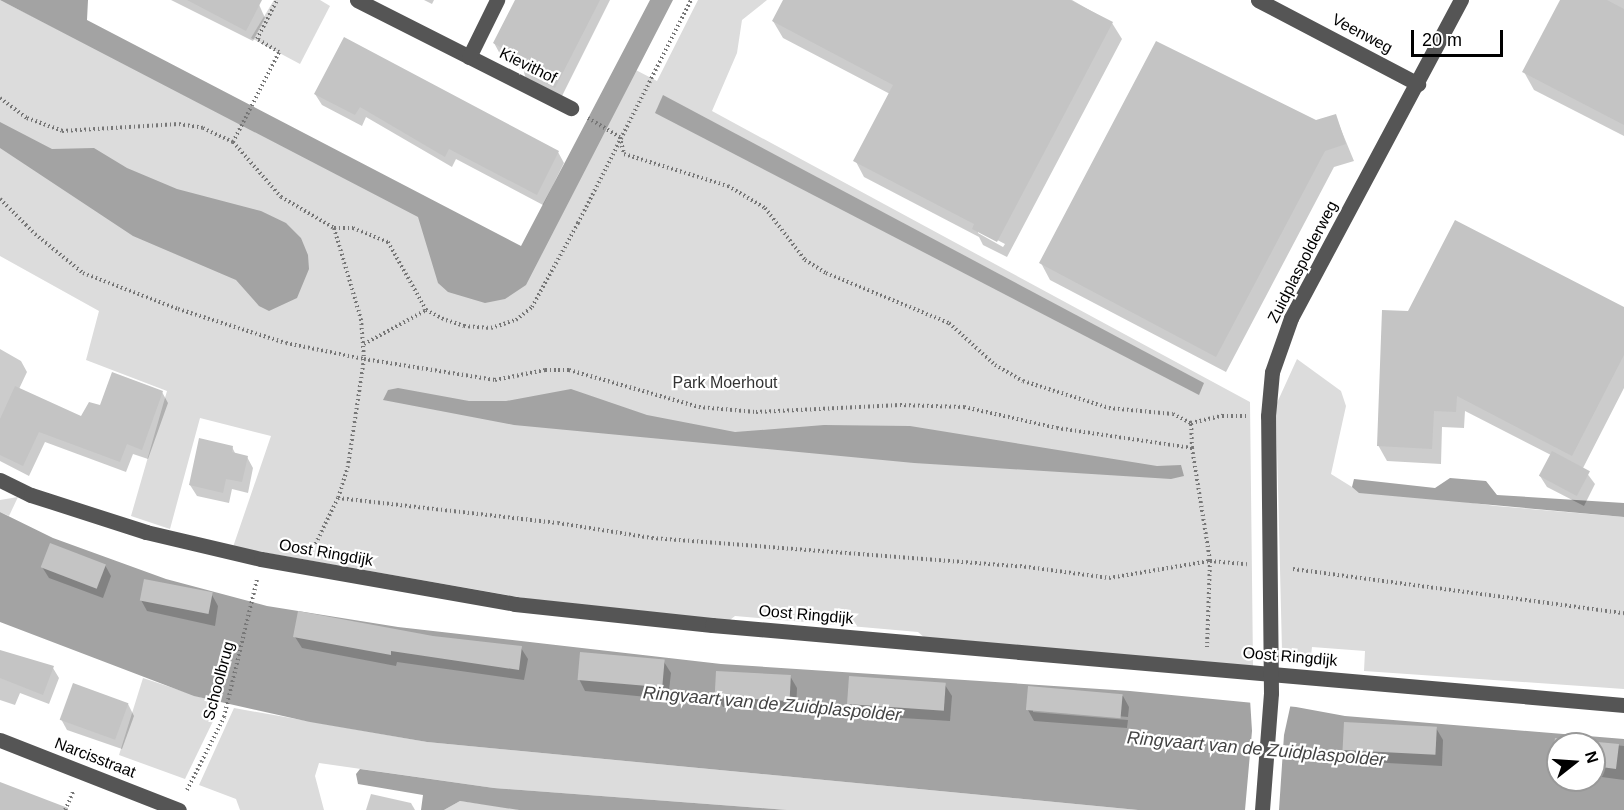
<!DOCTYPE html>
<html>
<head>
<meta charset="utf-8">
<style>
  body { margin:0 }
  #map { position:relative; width:1624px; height:810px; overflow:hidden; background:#fff; font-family:Arial,sans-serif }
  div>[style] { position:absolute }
  .green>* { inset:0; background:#dcdcdc }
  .water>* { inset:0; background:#a3a3a3 }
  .pier>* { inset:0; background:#fff }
  .shadow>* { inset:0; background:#0003 }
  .building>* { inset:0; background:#c4c4c4; transform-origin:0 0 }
  .path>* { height:4px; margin-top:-2px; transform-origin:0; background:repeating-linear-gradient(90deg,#777 0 1.5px,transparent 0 4.5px) }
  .minor>* { height:15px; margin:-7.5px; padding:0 7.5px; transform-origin:7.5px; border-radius:7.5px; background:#555 }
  span { translate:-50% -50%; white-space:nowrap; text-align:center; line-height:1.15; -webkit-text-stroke:4.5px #fff; paint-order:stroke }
  .street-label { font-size:16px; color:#000 }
  .park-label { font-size:16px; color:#333 }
  .water-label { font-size:18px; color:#444; font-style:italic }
  .north { position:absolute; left:1546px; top:732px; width:60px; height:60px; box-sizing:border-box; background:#fff; border:2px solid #999; border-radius:50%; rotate:73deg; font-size:16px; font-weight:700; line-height:24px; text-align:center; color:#000 }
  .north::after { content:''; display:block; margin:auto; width:21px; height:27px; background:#000; clip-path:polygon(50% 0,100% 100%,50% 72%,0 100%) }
  .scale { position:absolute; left:1411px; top:30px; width:92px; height:27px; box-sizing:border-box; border:3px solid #000; border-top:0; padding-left:8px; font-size:18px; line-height:21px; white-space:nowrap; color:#000; -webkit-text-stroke:4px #fff; paint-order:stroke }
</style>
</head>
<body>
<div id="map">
  <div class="green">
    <i style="clip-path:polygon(0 0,523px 265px,630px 67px,657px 81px,698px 0,767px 0,742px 20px,737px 53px,712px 111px,1250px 402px,1253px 666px,926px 639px,918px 632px,735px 616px,726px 623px,530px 599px,233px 547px,271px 436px,200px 418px,170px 529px,131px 516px,167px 391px,86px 360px,99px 311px,0 256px)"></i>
    <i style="clip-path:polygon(274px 0,320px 0,330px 6px,300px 64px,251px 38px)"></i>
    <i style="clip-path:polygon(1297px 359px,1341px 391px,1346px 406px,1331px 474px,1352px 487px,1496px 506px,1624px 517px,1624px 689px,1364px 671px,1365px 651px,1312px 647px,1310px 666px,1285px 658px,1282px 651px,1276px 405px)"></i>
    <i style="clip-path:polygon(18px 497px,9px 516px,0 512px,0 500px)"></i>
    <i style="clip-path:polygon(143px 678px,218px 703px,215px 717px,185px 779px,119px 755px)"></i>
    <i style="clip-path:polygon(234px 708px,427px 742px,1138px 810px,787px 810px,494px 788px,319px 763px,315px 776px,324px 810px,240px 810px,236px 799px,199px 785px)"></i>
    <i style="clip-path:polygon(460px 801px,513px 808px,519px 810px,444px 810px)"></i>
  </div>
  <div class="water">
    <i style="clip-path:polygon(0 0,88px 0,87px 20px,521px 246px,650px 0,673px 0,526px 285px,505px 299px,485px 303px,448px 292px,438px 283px,418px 217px)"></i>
    <i style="clip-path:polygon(663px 95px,1204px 383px,1199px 395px,655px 113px)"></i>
    <i style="clip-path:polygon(0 122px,52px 149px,94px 148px,127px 168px,177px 189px,261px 211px,286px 223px,301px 238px,308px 255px,309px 269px,297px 298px,269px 311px,259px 306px,236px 280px,133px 236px,0 148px)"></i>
    <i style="clip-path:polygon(398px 388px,469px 401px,506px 401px,571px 389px,647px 415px,735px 432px,824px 425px,910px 426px,1157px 466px,1181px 465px,1184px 476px,1171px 479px,914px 463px,514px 425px,383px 400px,388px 390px)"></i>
    <i style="clip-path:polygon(1450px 478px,1486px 481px,1497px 495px,1624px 503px,1624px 517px,1359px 493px,1352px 487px,1354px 479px,1435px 488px)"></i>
    <i style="clip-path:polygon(evenodd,0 512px,53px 538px,166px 579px,267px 606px,398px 627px,721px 664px,1130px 691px,1296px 707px,1345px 716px,1624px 739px,1624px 810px,1138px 810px,427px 742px,310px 722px,194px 696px,0 622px,0 512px,1558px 744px,1594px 744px,1594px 780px,1558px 780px,1558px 744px)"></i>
    <i style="clip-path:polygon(360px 769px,494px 788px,787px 810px,519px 810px,460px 801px,444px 810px,421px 810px,423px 795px,358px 784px,356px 774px)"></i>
  </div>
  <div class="pier">
    <i style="clip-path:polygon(1250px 699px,1291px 703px,1284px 735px,1279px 810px,1245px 810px,1252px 731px)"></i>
  </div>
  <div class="shadow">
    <i style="clip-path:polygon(171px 0,257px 0,265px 18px,253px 41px)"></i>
    <i style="clip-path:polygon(424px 0,434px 0,432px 4px)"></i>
    <i style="clip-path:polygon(517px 0,610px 0,561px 98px,526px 79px,522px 66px,500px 54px,494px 43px)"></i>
    <i style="clip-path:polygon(evenodd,785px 0,1072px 0,1112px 23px,1122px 39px,1007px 257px,983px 245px,979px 237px,864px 177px,855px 160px,890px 94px,783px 38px,773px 21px,785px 0,978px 230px,1005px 244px,1003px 247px,978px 233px,978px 230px)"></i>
    <i style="clip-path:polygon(1561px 0,1624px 0,1624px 136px,1534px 90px,1524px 72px)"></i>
    <i style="clip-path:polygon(315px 94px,558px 152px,564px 163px,543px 205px,456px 159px,452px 167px,366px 117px,362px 126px,322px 105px)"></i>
    <i style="clip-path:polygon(1335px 115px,1354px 161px,1334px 167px,1226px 372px,1050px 280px,1041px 263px,1316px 121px)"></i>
    <i style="clip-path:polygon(1624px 309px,1624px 388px,1583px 468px,1595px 484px,1584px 506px,1547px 487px,1540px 476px,1551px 455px,1465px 411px,1464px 428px,1442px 427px,1441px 464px,1387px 461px,1378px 445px,1409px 313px)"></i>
    <i style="clip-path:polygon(0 349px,21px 361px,27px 372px,19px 389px,82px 418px,100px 407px,162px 392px,168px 403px,148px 459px,133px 454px,126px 472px,45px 442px,29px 476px,0 461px)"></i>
    <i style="clip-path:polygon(232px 447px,236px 455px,247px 457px,253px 468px,248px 493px,232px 489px,229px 503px,197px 496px,190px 485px)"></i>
    <i style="clip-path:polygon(105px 565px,111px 576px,103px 598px,49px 578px,42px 567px)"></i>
    <i style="clip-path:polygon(212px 595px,218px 606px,215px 626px,147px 611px,141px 600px)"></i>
    <i style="clip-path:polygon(295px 637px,432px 637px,521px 648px,528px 659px,524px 680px,397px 662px,396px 666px,302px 648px)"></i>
    <i style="clip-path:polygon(0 652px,53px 668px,59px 678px,49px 704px,20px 693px,15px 705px,0 700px)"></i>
    <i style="clip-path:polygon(664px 662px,671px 673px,668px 699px,585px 691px,579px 679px)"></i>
    <i style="clip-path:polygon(790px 676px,797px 688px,796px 711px,723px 707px,716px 696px)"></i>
    <i style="clip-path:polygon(945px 685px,952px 696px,950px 721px,854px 715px,848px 703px)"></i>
    <i style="clip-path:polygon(1123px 696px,1129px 707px,1128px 717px,1033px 709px,1033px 712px,1128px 720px,1127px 728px,1034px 721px,1028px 710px)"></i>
    <i style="clip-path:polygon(128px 704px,134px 716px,122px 749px,67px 730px,61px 719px)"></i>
    <i style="clip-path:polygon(1436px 728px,1443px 740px,1442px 766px,1351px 761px,1344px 750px)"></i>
    <i style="clip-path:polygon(1557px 739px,1624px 746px,1624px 780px,1594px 776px,1594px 744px,1558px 744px,1558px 768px,1554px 761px)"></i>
    <i style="clip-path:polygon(371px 794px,411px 803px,415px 810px,366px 810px)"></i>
  </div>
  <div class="building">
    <i style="clip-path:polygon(187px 0,262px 0,246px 31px)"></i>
    <i style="clip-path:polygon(515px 0,600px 0,555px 88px,519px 69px,523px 60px,493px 43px)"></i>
    <i style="clip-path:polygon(783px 0,1070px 0,1113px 22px,997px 242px,972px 229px,974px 224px,853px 161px,893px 85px,772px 21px)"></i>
    <i style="clip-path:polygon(1560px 0,1607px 0,1624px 9px,1624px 125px,1522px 72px)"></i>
    <i style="clip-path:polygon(344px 37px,559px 151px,537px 195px,449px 149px,445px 157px,360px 107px,355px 115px,314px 94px)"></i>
    <i style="clip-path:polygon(1156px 41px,1316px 120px,1336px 114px,1346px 144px,1325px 151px,1216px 357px,1039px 263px)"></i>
    <i style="clip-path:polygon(1455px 220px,1624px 307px,1624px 355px,1572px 456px,1457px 396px,1456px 412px,1434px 411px,1432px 449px,1377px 446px,1382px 310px,1408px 311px)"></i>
    <i style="clip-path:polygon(112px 372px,163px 391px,142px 450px,127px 444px,120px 462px,39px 432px,23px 466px,0 455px,0 419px,15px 386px,81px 416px,89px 402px,100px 405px)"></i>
    <i style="clip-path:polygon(199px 438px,233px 446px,232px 452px,248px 456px,242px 482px,226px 479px,223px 493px,189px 485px)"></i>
    <i style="left:1552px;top:451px;width:43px;height:28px;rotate:28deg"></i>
    <i style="left:50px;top:543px;width:60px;height:26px;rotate:21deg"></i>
    <i style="left:144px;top:579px;width:70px;height:22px;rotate:11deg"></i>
    <i style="clip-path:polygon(298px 611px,433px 636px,522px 646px,519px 670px,391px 651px,391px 655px,293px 637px)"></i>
    <i style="clip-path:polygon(0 650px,54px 666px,43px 695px,0 678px)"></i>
    <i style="left:580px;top:652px;width:85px;height:28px;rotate:5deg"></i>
    <i style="left:716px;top:671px;width:75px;height:26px;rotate:3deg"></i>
    <i style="left:849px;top:676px;width:97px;height:28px;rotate:4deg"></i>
    <i style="left:73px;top:683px;width:59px;height:39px;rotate:20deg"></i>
    <i style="left:1028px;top:686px;width:95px;height:24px;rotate:5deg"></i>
    <i style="left:1344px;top:722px;width:93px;height:28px;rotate:3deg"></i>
    <i style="clip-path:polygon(1555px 738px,1619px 744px,1616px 769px,1594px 766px,1594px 744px,1558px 744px,1558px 762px,1552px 762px)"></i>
    <i style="clip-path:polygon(0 782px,68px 808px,68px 810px,0 810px)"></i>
  </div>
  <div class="path">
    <i style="left:0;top:98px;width:34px;rotate:37deg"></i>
    <i style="left:27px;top:118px;width:37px;rotate:20deg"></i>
    <i style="left:62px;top:131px;width:117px;rotate:-3.4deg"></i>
    <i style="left:179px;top:124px;width:24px;rotate:9deg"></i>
    <i style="left:203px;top:128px;width:33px;rotate:25deg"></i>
    <i style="left:233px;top:142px;width:73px;rotate:48.9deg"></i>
    <i style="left:281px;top:197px;width:61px;rotate:30.3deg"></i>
    <i style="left:334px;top:228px;width:95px;rotate:73.5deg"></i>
    <i style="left:361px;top:319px;width:40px;rotate:85.7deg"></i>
    <i style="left:364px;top:359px;width:108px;rotate:98.5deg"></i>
    <i style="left:348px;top:466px;width:34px;rotate:107deg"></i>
    <i style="left:338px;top:498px;width:52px;rotate:116.1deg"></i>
    <i style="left:588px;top:118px;width:37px;rotate:31deg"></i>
    <i style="left:620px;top:137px;width:17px;rotate:77deg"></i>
    <i style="left:624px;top:154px;width:109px;rotate:17.1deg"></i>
    <i style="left:728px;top:186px;width:43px;rotate:30.7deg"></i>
    <i style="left:765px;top:208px;width:66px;rotate:52.4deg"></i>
    <i style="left:805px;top:260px;width:25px;rotate:32deg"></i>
    <i style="left:826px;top:273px;width:133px;rotate:22.1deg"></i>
    <i style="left:949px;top:323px;width:62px;rotate:42.4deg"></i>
    <i style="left:995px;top:365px;width:32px;rotate:30deg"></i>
    <i style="left:1023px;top:381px;width:90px;rotate:17.4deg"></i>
    <i style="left:1109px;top:408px;width:64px;rotate:5.4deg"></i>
    <i style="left:1173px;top:414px;width:20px;rotate:27deg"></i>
    <i style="left:1191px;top:423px;width:32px;rotate:-13deg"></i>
    <i style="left:1222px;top:416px;width:24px"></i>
    <i style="left:233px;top:142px;width:101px;rotate:-62.9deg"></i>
    <i style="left:279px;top:52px;width:26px;rotate:-149deg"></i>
    <i style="left:257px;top:39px;width:44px;rotate:-62.9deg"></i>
    <i style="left:0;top:199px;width:49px;rotate:45deg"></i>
    <i style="left:35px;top:234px;width:62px;rotate:39.1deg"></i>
    <i style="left:83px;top:273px;width:102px;rotate:20.8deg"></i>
    <i style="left:178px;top:309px;width:113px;rotate:17.5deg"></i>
    <i style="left:286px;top:343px;width:80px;rotate:11.6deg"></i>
    <i style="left:364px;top:359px;width:133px;rotate:9.1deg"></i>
    <i style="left:495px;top:380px;width:51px;rotate:-11.3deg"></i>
    <i style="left:545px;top:370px;width:24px"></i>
    <i style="left:569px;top:370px;width:135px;rotate:15.9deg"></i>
    <i style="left:699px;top:407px;width:57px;rotate:5deg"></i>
    <i style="left:756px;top:412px;width:144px;rotate:-2.8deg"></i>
    <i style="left:900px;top:405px;width:64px;rotate:1.8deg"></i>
    <i style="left:964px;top:407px;width:95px;rotate:12.7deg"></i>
    <i style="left:1057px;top:428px;width:136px;rotate:8.4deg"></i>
    <i style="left:1192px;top:448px;width:25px;rotate:-92deg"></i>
    <i style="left:334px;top:228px;width:19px"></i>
    <i style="left:353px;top:228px;width:38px;rotate:22deg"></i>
    <i style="left:388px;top:242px;width:78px;rotate:60.8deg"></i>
    <i style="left:426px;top:310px;width:22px;rotate:27deg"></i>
    <i style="left:446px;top:320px;width:19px;rotate:18deg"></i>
    <i style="left:464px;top:326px;width:27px;rotate:4deg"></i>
    <i style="left:491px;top:328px;width:26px;rotate:-18deg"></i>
    <i style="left:516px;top:320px;width:21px;rotate:-39deg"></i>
    <i style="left:532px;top:307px;width:96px;rotate:-61.3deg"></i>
    <i style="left:578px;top:223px;width:250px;rotate:-63.1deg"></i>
    <i style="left:364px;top:344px;width:71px;rotate:-28.7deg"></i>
    <i style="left:1192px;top:448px;width:114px;rotate:80.9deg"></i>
    <i style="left:1210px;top:561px;width:86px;rotate:92deg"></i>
    <i style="left:338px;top:498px;width:221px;rotate:6.5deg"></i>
    <i style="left:558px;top:523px;width:95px;rotate:9.1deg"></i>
    <i style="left:652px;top:538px;width:369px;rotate:4.4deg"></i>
    <i style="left:1020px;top:566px;width:90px;rotate:7.7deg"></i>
    <i style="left:1109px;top:578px;width:102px;rotate:-9.6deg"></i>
    <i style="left:1210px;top:561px;width:37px;rotate:5deg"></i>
    <i style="left:1293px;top:569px;width:334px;rotate:7.6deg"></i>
    <i style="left:187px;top:790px;width:82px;rotate:-63.1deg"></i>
    <i style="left:224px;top:717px;width:141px;rotate:-76.5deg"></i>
    <i style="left:65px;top:810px;width:20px;rotate:-66deg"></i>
  </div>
  <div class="minor">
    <i style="left:357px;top:0;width:240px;rotate:26.8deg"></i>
    <i style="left:1258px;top:0;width:181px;rotate:27.7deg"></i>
    <i style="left:469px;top:57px;width:64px;rotate:-63.8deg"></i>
    <i style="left:0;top:480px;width:34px;rotate:26deg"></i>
    <i style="left:31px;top:495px;width:121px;rotate:17.8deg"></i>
    <i style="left:146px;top:532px;width:118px;rotate:13.2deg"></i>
    <i style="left:261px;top:559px;width:258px;rotate:10deg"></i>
    <i style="left:515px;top:604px;width:198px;rotate:6.1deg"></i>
    <i style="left:712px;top:625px;width:916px;rotate:5.01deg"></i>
    <i style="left:0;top:740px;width:192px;rotate:21.4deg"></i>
    <i style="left:1262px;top:810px;width:117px;rotate:-85.6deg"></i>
    <i style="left:1271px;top:693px;width:277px;rotate:-90.6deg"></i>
    <i style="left:1268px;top:416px;width:44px;rotate:-84.8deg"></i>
    <i style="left:1272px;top:372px;width:57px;rotate:-70.6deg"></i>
    <i style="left:1291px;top:318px;width:361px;rotate:-61.9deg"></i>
  </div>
  <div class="street-label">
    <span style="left:1362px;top:34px;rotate:28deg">Veenweg</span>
    <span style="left:528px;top:66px;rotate:26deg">Kievithof</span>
    <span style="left:1303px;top:262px;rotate:-63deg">Zuidplaspolderweg</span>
    <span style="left:326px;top:553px;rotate:10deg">Oost Ringdijk</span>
    <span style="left:806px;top:615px;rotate:5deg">Oost Ringdijk</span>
    <span style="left:1290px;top:657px;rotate:5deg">Oost Ringdijk</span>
    <span style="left:219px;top:681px;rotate:-75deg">Schoolbrug</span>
    <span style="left:95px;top:758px;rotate:21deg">Narcisstraat</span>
  </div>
  <div class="park-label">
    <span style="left:725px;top:383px">Park Moerhout</span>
  </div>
  <div class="water-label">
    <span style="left:772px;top:704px;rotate:5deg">Ringvaart van de Zuidplaspolder</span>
    <span style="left:1256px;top:749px;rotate:5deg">Ringvaart van de Zuidplaspolder</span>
  </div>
  <div class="north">N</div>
  <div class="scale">20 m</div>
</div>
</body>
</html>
